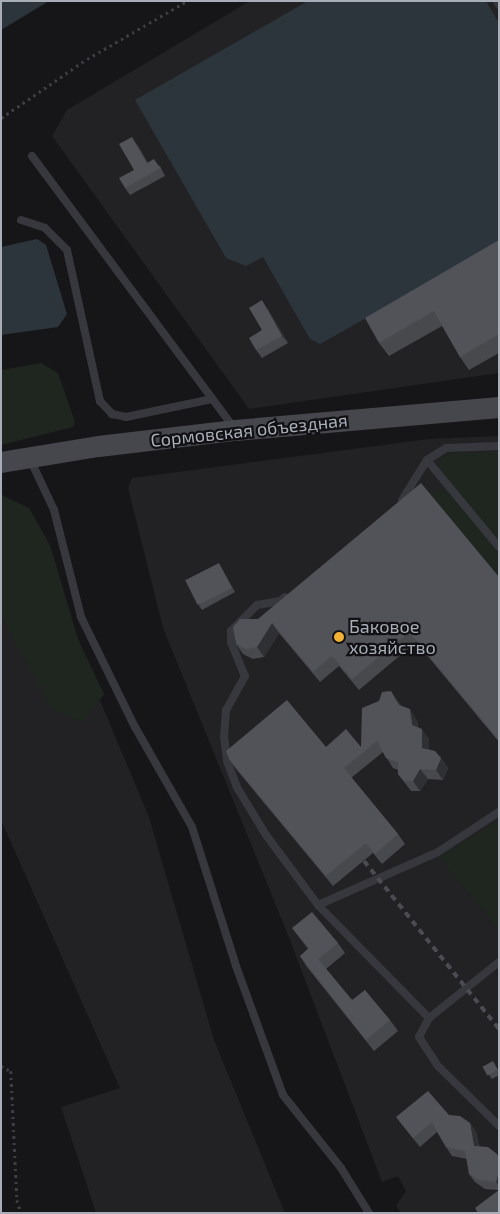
<!DOCTYPE html>
<html>
<head>
<meta charset="utf-8">
<style>
  body { margin:0 }
  #map { position:relative; width:500px; height:1214px; overflow:hidden; background:#161618; font-family:"Exo 2",sans-serif }
  div>[style] { position:absolute }
  .built>* { inset:0; background:#222225 }
  .green>* { inset:0; background:#1e261f }
  .water>* { inset:0; background:#2c353c }
  .path>* { height:2.5px; margin-top:-1.25px; transform-origin:0; background:repeating-linear-gradient(90deg,#3d3f44 0 2.5px,transparent 0 6.5px) }
  .lane>* { height:8px; margin:-4px; padding:0 4px; transform-origin:4px; border-radius:4px; background:#37383d }
  .secondary>* { height:21px; margin:-10.5px; padding:0 10.5px; transform-origin:10.5px; border-radius:10.5px; background:#45474d }
  .rail>* { height:4px; margin-top:-2px; transform-origin:0; background:repeating-linear-gradient(90deg,#4a4c52 0 6px,transparent 0 11px) }
  .wall>* { inset:0; background:#47494d }
  .shaded-wall>* { inset:0; background:#2f3033 }
  .building>* { inset:0; background:#525359; transform-origin:0 0 }
  .dots>* { width:14px; height:14px; translate:-50% -50%; box-sizing:border-box; border:2px solid #111113; border-radius:50% }
  span { translate:-50% -50%; white-space:nowrap; text-align:center; line-height:1.15; -webkit-text-stroke:4.5px #111113; paint-order:stroke }
  .street-label { font-size:18px; color:#a8adb8 }
  .poi-label { font-size:18px; color:#a8adb8 }
  .left { translate:0 -50%; text-align:left }
  .frame { position:absolute; inset:0; border:2px solid #a8adb8; pointer-events:none }
</style>
</head>
<body>
<div id="map">
  <div class="built">
    <i style="clip-path:polygon(250px 1px,499px 1px,499px 373px,249px 409px,52px 136px,67px 110px)"></i>
    <i style="clip-path:polygon(499px 436px,499px 1213px,401px 1213px,396px 1206px,406px 1191px,398px 1176px,382px 1182px,286px 930px,163px 628px,128px 488px,132px 478px,429px 439px)"></i>
    <i style="clip-path:polygon(1px 493px,26px 525px,149px 817px,214px 1040px,285px 1213px,96px 1213px,61px 1107px,120px 1088px,1px 820px)"></i>
  </div>
  <div class="green">
    <i style="clip-path:polygon(41px 363px,58px 373px,75px 422px,73px 427px,1px 445px,1px 370px)"></i>
    <i style="clip-path:polygon(499px 451px,499px 541px,438px 468px,441px 458px,449px 454px)"></i>
    <i style="clip-path:polygon(440px 489px,449px 492px,499px 552px,499px 578px,428px 493px)"></i>
    <i style="clip-path:polygon(1px 495px,29px 508px,50px 545px,78px 639px,104px 694px,84px 722px,52px 710px,1px 615px)"></i>
    <i style="clip-path:polygon(499px 821px,499px 930px,439px 857px)"></i>
  </div>
  <div class="water">
    <i style="clip-path:polygon(1px 1px,49px 1px,1px 30px)"></i>
    <i style="clip-path:polygon(308px 1px,486px 1px,499px 23px,499px 243px,320px 344px,310px 339px,263px 257px,246px 266px,226px 258px,135px 100px)"></i>
    <i style="clip-path:polygon(37px 239px,46px 245px,67px 314px,58px 327px,1px 335px,1px 247px)"></i>
  </div>
  <div class="path">
    <i style="left:1px;top:118px;width:104px;rotate:-34.5deg"></i>
    <i style="left:87px;top:59px;width:116px;rotate:-30.1deg"></i>
    <i style="left:1px;top:1066px;width:11px;rotate:27deg"></i>
    <i style="left:11px;top:1071px;width:129px;rotate:87.3deg"></i>
    <i style="left:17px;top:1200px;width:14px;rotate:73deg"></i>
  </div>
  <div class="lane">
    <i style="left:497px;top:1px;width:4px;rotate:63deg"></i>
    <i style="left:32px;top:156px;width:339px;rotate:53.4deg"></i>
    <i style="left:21px;top:220px;width:25px;rotate:18deg"></i>
    <i style="left:45px;top:228px;width:31px;rotate:45deg"></i>
    <i style="left:67px;top:250px;width:155px;rotate:77.7deg"></i>
    <i style="left:100px;top:401px;width:18px;rotate:47deg"></i>
    <i style="left:112px;top:414px;width:14px;rotate:12deg"></i>
    <i style="left:126px;top:417px;width:88px;rotate:-11.8deg"></i>
    <i style="left:30px;top:459px;width:56px;rotate:64.8deg"></i>
    <i style="left:54px;top:510px;width:110px;rotate:75.8deg"></i>
    <i style="left:81px;top:617px;width:123px;rotate:63.9deg"></i>
    <i style="left:135px;top:727px;width:115px;rotate:60.3deg"></i>
    <i style="left:192px;top:827px;width:146px;rotate:72.4deg"></i>
    <i style="left:236px;top:966px;width:137px;rotate:70deg"></i>
    <i style="left:283px;top:1095px;width:93px;rotate:51.5deg"></i>
    <i style="left:341px;top:1168px;width:53px;rotate:58.1deg"></i>
    <i style="left:427px;top:460px;width:113px;rotate:50.4deg"></i>
    <i style="left:402px;top:500px;width:47px;rotate:-58deg"></i>
    <i style="left:427px;top:460px;width:22px;rotate:-32deg"></i>
    <i style="left:446px;top:448px;width:53px;rotate:-2.2deg"></i>
    <i style="left:285px;top:597px;width:6px;rotate:141deg"></i>
    <i style="left:280px;top:601px;width:23px;rotate:170deg"></i>
    <i style="left:257px;top:605px;width:37px;rotate:135deg"></i>
    <i style="left:231px;top:631px;width:11px;rotate:90deg"></i>
    <i style="left:231px;top:642px;width:37px;rotate:68deg"></i>
    <i style="left:245px;top:676px;width:39px;rotate:119deg"></i>
    <i style="left:226px;top:710px;width:26px;rotate:94deg"></i>
    <i style="left:224px;top:736px;width:25px;rotate:83deg"></i>
    <i style="left:227px;top:761px;width:30px;rotate:69deg"></i>
    <i style="left:238px;top:789px;width:54px;rotate:58.7deg"></i>
    <i style="left:266px;top:835px;width:87px;rotate:53.4deg"></i>
    <i style="left:318px;top:905px;width:158px;rotate:45.5deg"></i>
    <i style="left:318px;top:905px;width:131px;rotate:-23.8deg"></i>
    <i style="left:438px;top:852px;width:73px;rotate:-33.3deg"></i>
    <i style="left:499px;top:962px;width:90px;rotate:141.3deg"></i>
    <i style="left:429px;top:1018px;width:21px;rotate:118deg"></i>
    <i style="left:419px;top:1037px;width:33px;rotate:57deg"></i>
    <i style="left:437px;top:1065px;width:87px;rotate:44.5deg"></i>
  </div>
  <div class="secondary">
    <i style="left:1px;top:462px;width:98px;rotate:-9.4deg"></i>
    <i style="left:98px;top:446px;width:138px;rotate:-6.7deg"></i>
    <i style="left:235px;top:430px;width:265px;rotate:-5deg"></i>
  </div>
  <div class="rail">
    <i style="left:364px;top:861px;width:216px;rotate:51.2deg"></i>
  </div>
  <div class="wall">
    <i style="clip-path:polygon(137px 144px,148px 163px,160px 166px,165px 176px,130px 195px,125px 188px,134px 170px)"></i>
    <i style="clip-path:polygon(499px 240px,499px 353px,469px 370px,460px 357px,442px 326px,389px 356px,379px 343px)"></i>
    <i style="clip-path:polygon(267px 308px,288px 343px,262px 358px,256px 350px)"></i>
    <i style="clip-path:polygon(221px 567px,235px 592px,202px 610px,199px 606px)"></i>
    <i style="clip-path:polygon(499px 577px,499px 742px,416px 642px,359px 690px,339px 666px,320px 682px,279px 633px,264px 657px,253px 659px,243px 654px,236px 644px,258px 619px)"></i>
    <i style="clip-path:polygon(398px 701px,401px 706px,417px 720px,418px 727px,429px 739px,429px 749px,441px 758px,448px 768px,443px 780px,428px 779px,420px 791px,411px 791px,398px 774px,398px 770px,393px 768px,383px 752px,351px 778px,398px 834px,405px 844px,382px 864px,373px 853px,333px 886px,236px 769px,229px 759px,326px 747px,361px 747px)"></i>
    <i style="clip-path:polygon(292px 928px,338px 943px,345px 953px,326px 969px,352px 1000px,390px 1020px,398px 1031px,374px 1051px,307px 967px,300px 956px,308px 949px)"></i>
    <i style="clip-path:polygon(483px 1067px,499px 1070px,499px 1075px,492px 1079px)"></i>
    <i style="clip-path:polygon(449px 1115px,470px 1123px,476px 1132px,479px 1146px,499px 1156px,499px 1213px,498px 1190px,485px 1189px,475px 1182px,469px 1174px,467px 1159px,452px 1156px,446px 1147px,437px 1132px,420px 1147px,396px 1117px)"></i>
  </div>
  <div class="shaded-wall">
    <i style="clip-path:polygon(132px 137px,137px 144px,152px 171px,147px 163px)"></i>
    <i style="clip-path:polygon(262px 300px,267px 308px,288px 343px,282px 336px)"></i>
    <i style="clip-path:polygon(272px 623px,279px 633px,264px 657px,257px 647px)"></i>
    <i style="clip-path:polygon(391px 691px,398px 701px,406px 715px,399px 705px)"></i>
    <i style="clip-path:polygon(410px 709px,417px 720px,419px 735px,412px 725px)"></i>
    <i style="clip-path:polygon(422px 729px,429px 739px,429px 758px,422px 748px)"></i>
    <i style="clip-path:polygon(441px 758px,448px 768px,443px 780px,436px 770px)"></i>
    <i style="clip-path:polygon(420px 769px,428px 779px,420px 791px,413px 781px)"></i>
    <i style="clip-path:polygon(470px 1123px,476px 1132px,480px 1155px,474px 1146px)"></i>
    <i style="clip-path:polygon(499px 1171px,499px 1186px,496px 1182px)"></i>
  </div>
  <div class="building">
    <i style="clip-path:polygon(132px 137px,147px 163px,154px 159px,160px 168px,125px 188px,119px 178px,134px 170px,119px 144px)"></i>
    <i style="clip-path:polygon(499px 240px,499px 334px,460px 357px,434px 311px,379px 343px,365px 318px)"></i>
    <i style="clip-path:polygon(262px 300px,282px 336px,256px 350px,249px 338px,262px 330px,249px 308px)"></i>
    <i style="clip-path:polygon(421px 483px,499px 577px,499px 740px,409px 632px,352px 679px,332px 656px,313px 672px,272px 623px,257px 647px,246px 649px,236px 644px,233px 627px,240px 619px,258px 619px)"></i>
    <i style="left:219px;top:563px;width:28px;height:38px;rotate:63deg"></i>
    <i style="clip-path:polygon(391px 691px,399px 705px,410px 709px,412px 725px,422px 729px,422px 748px,435px 751px,441px 758px,436px 770px,420px 769px,413px 781px,404px 781px,398px 774px,398px 762px,386px 758px,377px 741px,344px 768px,398px 834px,375px 854px,366px 843px,326px 876px,229px 759px,226px 751px,287px 700px,326px 747px,346px 729px,361px 747px,362px 708px,379px 701px,382px 692px)"></i>
    <i style="clip-path:polygon(312px 912px,338px 943px,318px 959px,352px 1000px,365px 990px,390px 1020px,366px 1040px,300px 956px,309px 948px,292px 928px)"></i>
    <i style="left:493px;top:1061px;width:10px;height:12px;rotate:61deg"></i>
    <i style="clip-path:polygon(428px 1091px,449px 1115px,460px 1116px,470px 1123px,474px 1146px,488px 1147px,497px 1154px,499px 1159px,499px 1171px,496px 1182px,479px 1180px,469px 1174px,465px 1151px,446px 1147px,432px 1122px,413px 1138px,396px 1117px)"></i>
    <i style="clip-path:polygon(499px 1190px,499px 1213px,478px 1213px,475px 1208px)"></i>
  </div>
  <div class="dots">
    <i style="left:339px;top:637px;background:#f2b134"></i>
  </div>
  <div class="street-label">
    <span style="left:249px;top:430px;rotate:-6deg">Сормовская объездная</span>
  </div>
  <div class="poi-label">
    <span class="left" style="left:349px;top:637px">Баковое<br>хозяйство</span>
  </div>
  <div class="frame"></div>
</div>
</body>
</html>
